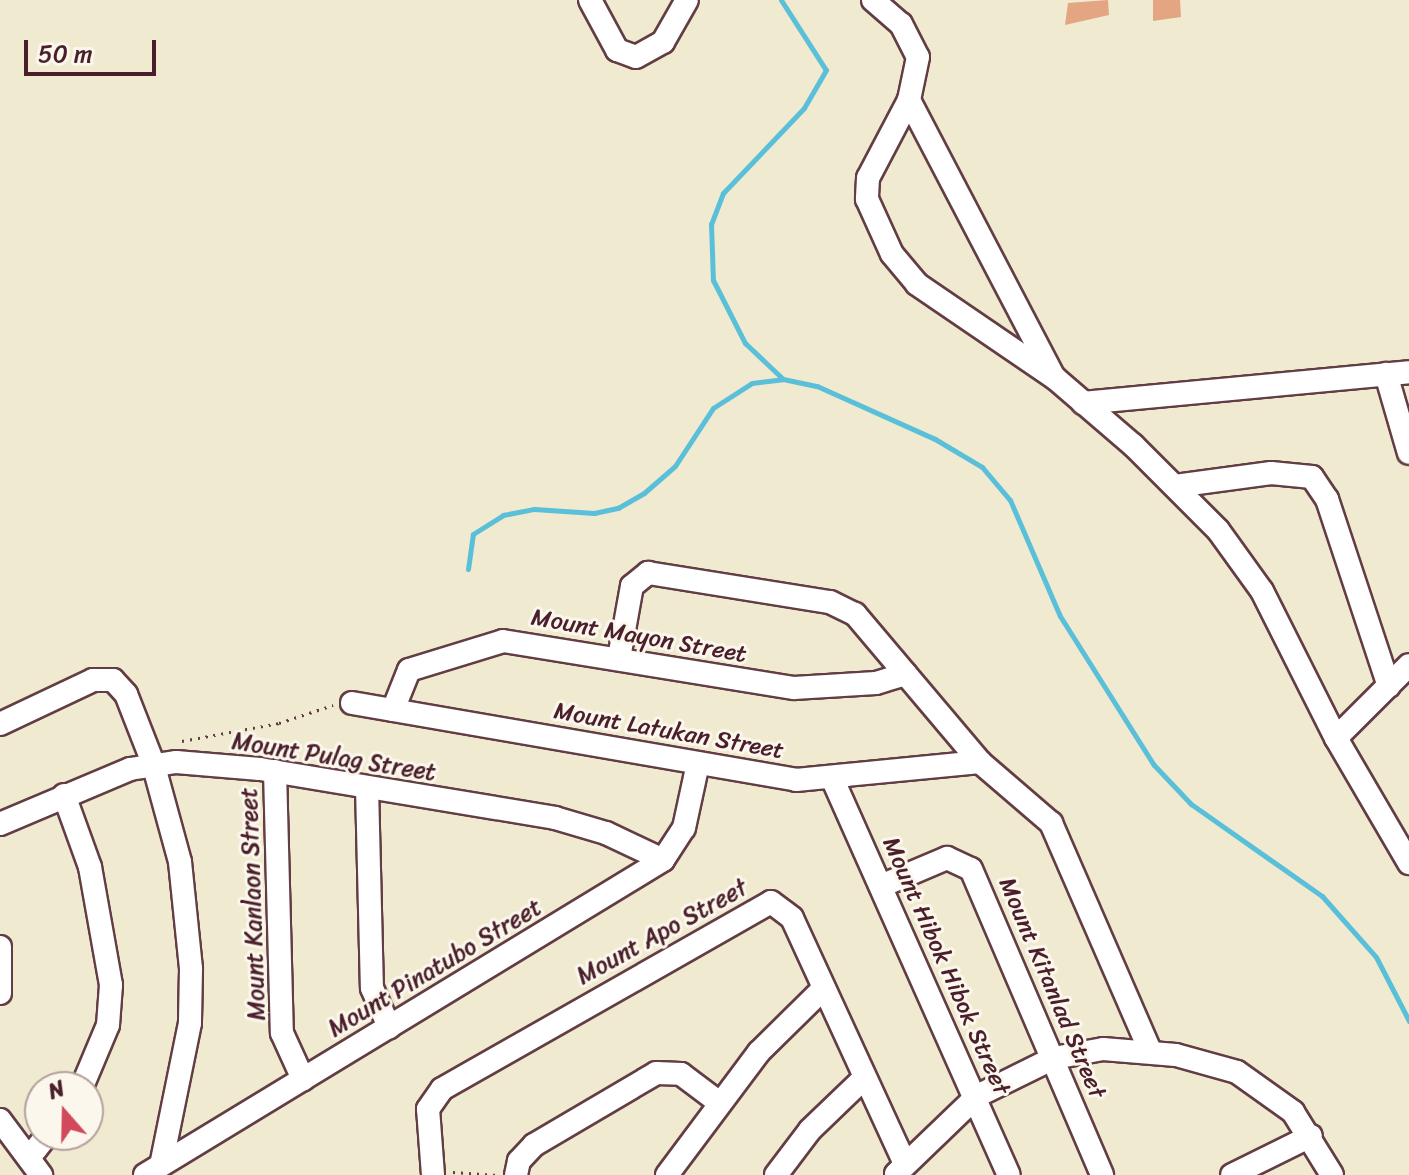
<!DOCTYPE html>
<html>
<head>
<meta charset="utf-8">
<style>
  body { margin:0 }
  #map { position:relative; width:1409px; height:1175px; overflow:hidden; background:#f0ead0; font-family:Sriracha,sans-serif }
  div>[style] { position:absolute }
  .stream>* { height:5px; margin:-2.5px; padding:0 2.5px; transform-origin:2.5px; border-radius:2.5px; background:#5abfd8 }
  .building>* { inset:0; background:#e4a682 }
  .path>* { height:3px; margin-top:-1.5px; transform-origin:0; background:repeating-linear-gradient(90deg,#633d44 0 2px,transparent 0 8px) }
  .roads { filter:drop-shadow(2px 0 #633d44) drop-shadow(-2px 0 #633d44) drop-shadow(0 2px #633d44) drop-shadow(0 -2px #633d44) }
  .minor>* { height:22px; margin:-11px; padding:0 11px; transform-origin:11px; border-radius:11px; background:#fff }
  span { translate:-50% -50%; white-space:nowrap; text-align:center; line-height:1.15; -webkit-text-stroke:6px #fbf7ec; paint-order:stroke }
  .street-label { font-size:24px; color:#4a1f2b }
  .north { position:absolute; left:24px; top:1071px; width:80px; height:80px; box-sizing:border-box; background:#fbf7ec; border:2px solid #b4a19f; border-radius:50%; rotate:340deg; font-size:22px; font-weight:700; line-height:32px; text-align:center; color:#4a1f2b }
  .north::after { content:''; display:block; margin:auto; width:28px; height:36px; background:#d1495b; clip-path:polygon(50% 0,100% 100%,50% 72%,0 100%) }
  .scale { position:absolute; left:24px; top:40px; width:132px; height:36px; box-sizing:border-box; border:4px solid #4a1f2b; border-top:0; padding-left:10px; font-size:24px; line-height:28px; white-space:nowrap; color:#4a1f2b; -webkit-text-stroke:6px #fbf7ec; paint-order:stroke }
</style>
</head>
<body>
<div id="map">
  <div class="stream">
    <i style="left:781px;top:0;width:83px;rotate:57.3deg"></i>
    <i style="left:826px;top:70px;width:44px;rotate:120.1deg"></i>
    <i style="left:804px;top:108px;width:117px;rotate:133.6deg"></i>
    <i style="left:723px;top:193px;width:33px;rotate:111deg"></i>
    <i style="left:711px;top:224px;width:56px;rotate:88deg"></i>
    <i style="left:713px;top:280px;width:71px;rotate:63.1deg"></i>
    <i style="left:745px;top:343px;width:52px;rotate:43.5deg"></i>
    <i style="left:468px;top:569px;width:35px;rotate:-82deg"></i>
    <i style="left:473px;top:534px;width:36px;rotate:-32deg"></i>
    <i style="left:503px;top:515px;width:32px;rotate:-11deg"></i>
    <i style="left:534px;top:509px;width:60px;rotate:3.8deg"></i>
    <i style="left:594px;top:513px;width:25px;rotate:-12deg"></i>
    <i style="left:618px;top:508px;width:30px;rotate:-30deg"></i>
    <i style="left:644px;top:493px;width:41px;rotate:-41.1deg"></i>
    <i style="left:675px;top:466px;width:69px;rotate:-56.8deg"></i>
    <i style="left:713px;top:408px;width:46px;rotate:-32.7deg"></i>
    <i style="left:752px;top:383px;width:31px;rotate:-7deg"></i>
    <i style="left:783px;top:379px;width:35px;rotate:12deg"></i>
    <i style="left:817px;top:386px;width:129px;rotate:24.2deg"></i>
    <i style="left:935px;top:439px;width:55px;rotate:30.8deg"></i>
    <i style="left:982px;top:467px;width:43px;rotate:49.7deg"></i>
    <i style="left:1010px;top:500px;width:126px;rotate:66.7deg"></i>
    <i style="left:1060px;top:616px;width:176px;rotate:57.8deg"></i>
    <i style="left:1154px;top:765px;width:54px;rotate:46.5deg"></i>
    <i style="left:1191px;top:804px;width:160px;rotate:35.1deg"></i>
    <i style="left:1322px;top:896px;width:81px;rotate:48.5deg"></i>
    <i style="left:1376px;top:957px;width:72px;rotate:62.7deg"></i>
  </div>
  <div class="building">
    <i style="clip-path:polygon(1108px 0,1109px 15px,1065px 25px,1068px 3px)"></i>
    <i style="clip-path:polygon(1153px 0,1180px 0,1181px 17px,1153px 21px)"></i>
  </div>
  <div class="path">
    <i style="left:182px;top:741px;width:99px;rotate:-10.5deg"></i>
    <i style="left:279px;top:723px;width:57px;rotate:-18.4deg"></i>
    <i style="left:453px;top:1172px;width:44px;rotate:3.9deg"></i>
  </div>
  <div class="roads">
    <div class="minor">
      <i style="left:590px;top:0;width:57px;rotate:61.6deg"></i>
      <i style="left:617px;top:50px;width:20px;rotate:20deg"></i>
      <i style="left:636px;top:57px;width:31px;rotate:-29deg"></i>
      <i style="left:663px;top:42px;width:48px;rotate:-60.3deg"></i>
      <i style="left:873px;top:0;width:37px;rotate:41deg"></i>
      <i style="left:901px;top:24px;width:37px;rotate:63deg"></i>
      <i style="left:918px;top:57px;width:44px;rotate:101.8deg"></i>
      <i style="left:909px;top:100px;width:88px;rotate:117.7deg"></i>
      <i style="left:868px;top:178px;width:21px;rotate:93deg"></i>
      <i style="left:867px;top:199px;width:60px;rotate:65.6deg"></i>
      <i style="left:892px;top:254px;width:39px;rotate:50deg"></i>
      <i style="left:917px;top:284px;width:167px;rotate:34.3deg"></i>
      <i style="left:1055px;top:378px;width:103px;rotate:40.7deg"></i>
      <i style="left:1133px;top:445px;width:120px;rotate:45deg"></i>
      <i style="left:1218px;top:530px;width:75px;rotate:54.2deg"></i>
      <i style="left:1262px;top:591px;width:165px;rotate:63.3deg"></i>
      <i style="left:1336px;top:738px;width:145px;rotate:59.7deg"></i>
      <i style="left:909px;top:100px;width:310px;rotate:62.4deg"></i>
      <i style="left:1386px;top:374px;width:82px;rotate:73.8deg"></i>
      <i style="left:1083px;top:403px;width:327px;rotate:-5.4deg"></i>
      <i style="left:1175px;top:486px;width:97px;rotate:-7.7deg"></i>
      <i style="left:1271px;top:473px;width:41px;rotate:5.6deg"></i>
      <i style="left:1312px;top:477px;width:27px;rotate:56deg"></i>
      <i style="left:1327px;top:499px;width:197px;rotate:71.7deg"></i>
      <i style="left:619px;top:658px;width:73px;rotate:-79.8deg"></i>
      <i style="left:632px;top:586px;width:21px;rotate:-39deg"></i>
      <i style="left:648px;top:573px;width:184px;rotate:9.1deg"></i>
      <i style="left:830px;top:602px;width:28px;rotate:26deg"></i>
      <i style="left:855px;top:614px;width:194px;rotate:49.8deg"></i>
      <i style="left:980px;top:762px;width:94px;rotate:40.7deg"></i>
      <i style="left:1051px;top:823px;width:249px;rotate:66.5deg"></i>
      <i style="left:352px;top:703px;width:451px;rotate:9.8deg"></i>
      <i style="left:796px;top:780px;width:185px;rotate:-5.6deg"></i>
      <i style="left:393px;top:710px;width:43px;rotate:-68.2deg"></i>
      <i style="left:409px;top:670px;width:98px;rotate:-17.1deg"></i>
      <i style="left:503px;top:641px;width:295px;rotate:9.2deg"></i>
      <i style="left:794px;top:688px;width:82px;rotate:-3.5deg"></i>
      <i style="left:876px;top:683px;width:31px;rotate:-17deg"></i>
      <i style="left:0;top:724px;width:103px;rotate:-25.3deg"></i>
      <i style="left:93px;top:680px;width:20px"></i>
      <i style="left:113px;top:680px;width:19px;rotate:47deg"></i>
      <i style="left:126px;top:694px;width:74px;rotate:68.6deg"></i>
      <i style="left:153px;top:763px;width:103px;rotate:74.7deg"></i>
      <i style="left:180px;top:862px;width:108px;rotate:84.1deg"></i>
      <i style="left:191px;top:969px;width:54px;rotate:91.1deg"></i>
      <i style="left:190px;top:1023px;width:145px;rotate:101.5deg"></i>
      <i style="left:1336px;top:738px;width:103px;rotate:-45deg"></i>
      <i style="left:275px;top:771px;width:262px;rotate:88.5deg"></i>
      <i style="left:282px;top:1033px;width:51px;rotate:65.5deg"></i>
      <i style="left:833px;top:780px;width:432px;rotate:66deg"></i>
      <i style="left:367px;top:787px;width:201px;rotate:88.6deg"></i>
      <i style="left:372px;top:988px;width:43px;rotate:66.4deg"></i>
      <i style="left:64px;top:795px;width:77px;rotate:70.1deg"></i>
      <i style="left:90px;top:867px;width:120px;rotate:79.9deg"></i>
      <i style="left:111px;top:985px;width:40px;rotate:94.3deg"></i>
      <i style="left:108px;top:1025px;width:67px;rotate:112.8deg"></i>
      <i style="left:0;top:824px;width:141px;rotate:-22.9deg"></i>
      <i style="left:130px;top:769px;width:47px;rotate:-8.7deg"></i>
      <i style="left:176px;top:762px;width:84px;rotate:4.8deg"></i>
      <i style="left:260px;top:769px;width:299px;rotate:9.4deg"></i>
      <i style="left:555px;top:818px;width:53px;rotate:16.4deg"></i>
      <i style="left:606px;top:833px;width:63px;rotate:25.3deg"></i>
      <i style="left:881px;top:886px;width:72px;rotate:-23deg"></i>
      <i style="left:947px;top:858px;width:26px;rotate:25deg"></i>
      <i style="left:971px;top:869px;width:333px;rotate:66.8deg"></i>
      <i style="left:0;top:947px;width:46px;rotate:90deg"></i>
      <i style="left:0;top:1120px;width:69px;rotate:53.3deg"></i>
      <i style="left:29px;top:1158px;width:29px;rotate:-52deg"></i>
      <i style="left:896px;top:1174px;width:112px;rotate:-43.9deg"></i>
      <i style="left:977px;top:1096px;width:86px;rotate:-26.3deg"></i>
      <i style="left:1054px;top:1058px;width:50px;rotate:-10.4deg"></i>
      <i style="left:1103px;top:1049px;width:73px;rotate:4.7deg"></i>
      <i style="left:1176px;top:1055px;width:63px;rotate:15.6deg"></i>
      <i style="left:1237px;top:1072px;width:69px;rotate:35.5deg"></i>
      <i style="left:1293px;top:1112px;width:74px;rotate:58.2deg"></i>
      <i style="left:145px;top:1175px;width:606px;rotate:-31.3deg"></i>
      <i style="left:663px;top:860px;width:38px;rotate:-57deg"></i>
      <i style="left:684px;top:828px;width:66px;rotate:-77.8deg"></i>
      <i style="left:433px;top:1175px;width:66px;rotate:-94.3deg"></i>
      <i style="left:428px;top:1109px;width:24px;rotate:-55deg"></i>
      <i style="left:442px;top:1089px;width:378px;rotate:-29.6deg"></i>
      <i style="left:771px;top:902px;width:26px;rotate:37deg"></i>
      <i style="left:792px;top:918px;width:271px;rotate:65.3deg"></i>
      <i style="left:516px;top:1175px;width:14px;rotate:-78deg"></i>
      <i style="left:519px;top:1161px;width:22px;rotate:-47deg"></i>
      <i style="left:534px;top:1145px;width:142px;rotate:-30.5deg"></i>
      <i style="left:656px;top:1073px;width:25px;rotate:2deg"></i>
      <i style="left:681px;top:1074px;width:45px;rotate:36.9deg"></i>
      <i style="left:667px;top:1175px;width:154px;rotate:-53.2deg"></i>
      <i style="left:759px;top:1052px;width:91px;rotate:-44.6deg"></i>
      <i style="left:776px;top:1175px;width:56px;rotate:-52.9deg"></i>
      <i style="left:810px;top:1130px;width:76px;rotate:-43.9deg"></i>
      <i style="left:1232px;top:1175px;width:88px;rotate:-26.3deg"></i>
    </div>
  </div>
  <div class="street-label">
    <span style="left:639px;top:636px;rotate:10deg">Mount Mayon Street</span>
    <span style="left:669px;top:731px;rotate:10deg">Mount Latukan Street</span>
    <span style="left:334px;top:757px;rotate:9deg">Mount Pulag Street</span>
    <span style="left:253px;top:904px;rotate:-92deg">Mount Kanlaon Street</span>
    <span style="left:662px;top:932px;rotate:-29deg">Mount Apo Street</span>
    <span style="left:946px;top:966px;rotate:66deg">Mount Hibok Hibok Street</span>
    <span style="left:435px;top:968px;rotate:-31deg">Mount Pinatubo Street</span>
    <span style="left:1052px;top:988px;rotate:67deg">Mount Kitanlad Street</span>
  </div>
  <div class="north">N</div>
  <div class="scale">50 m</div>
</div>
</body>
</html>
